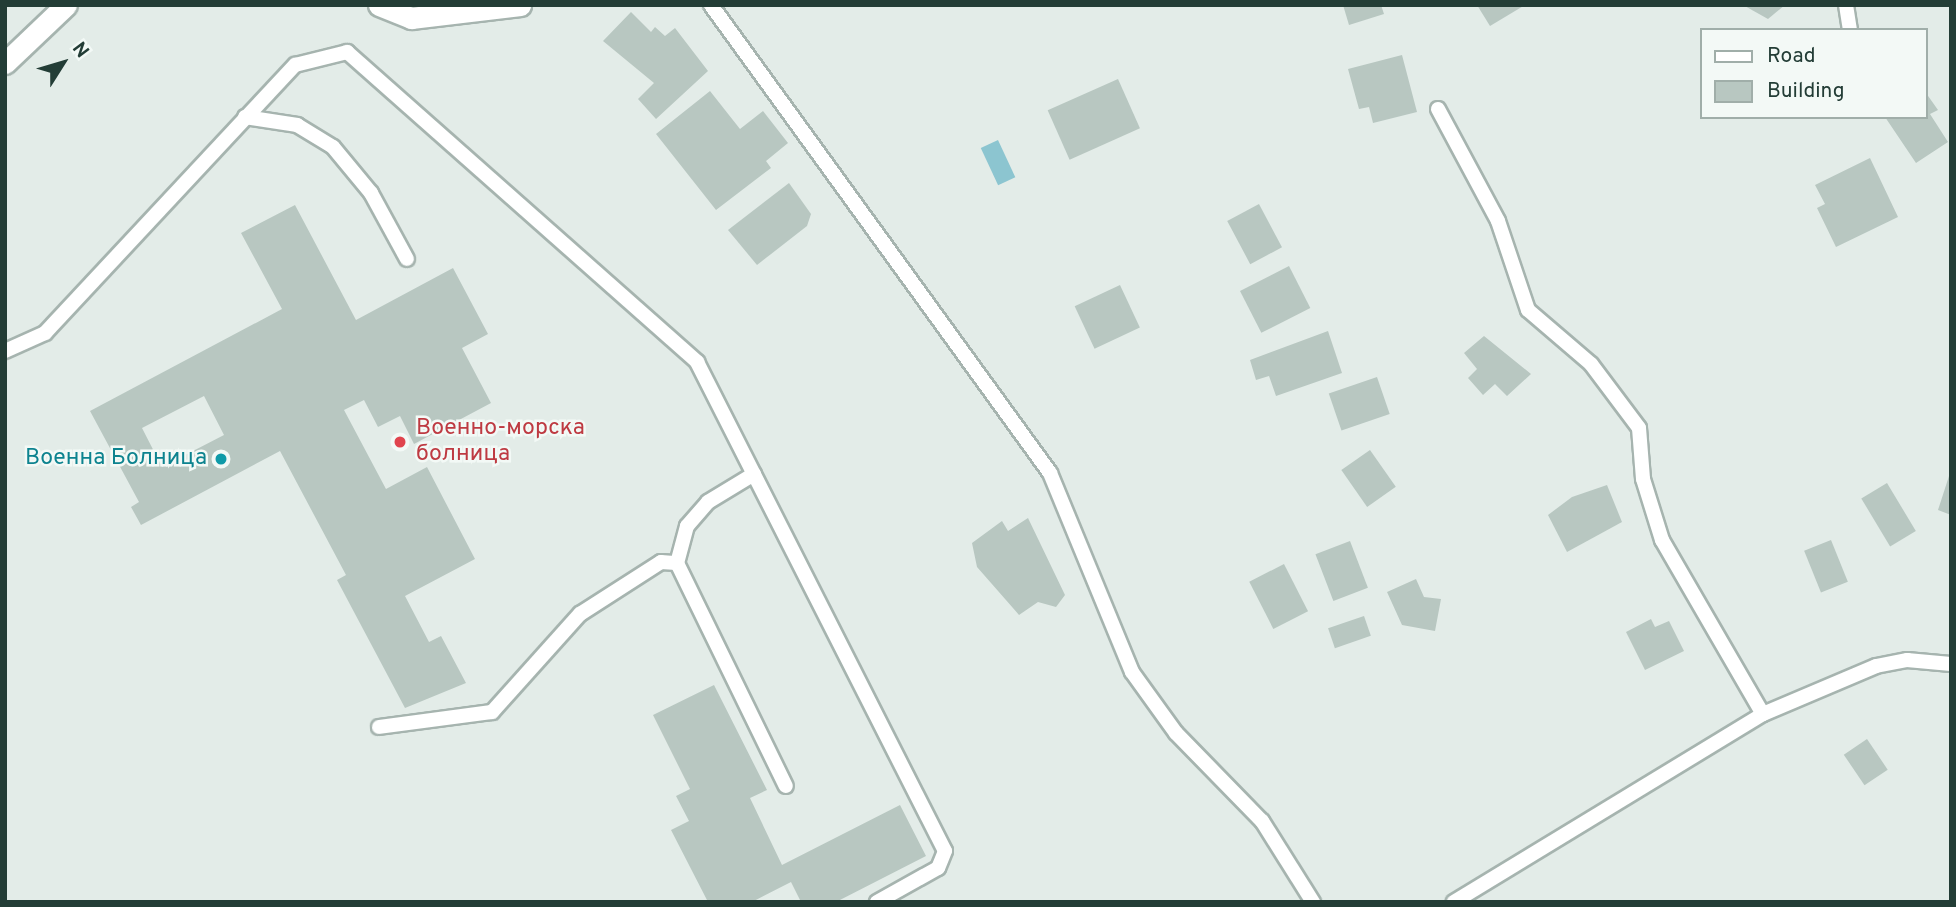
<!DOCTYPE html>
<html>
<head>
<meta charset="utf-8">
<style>
  body { margin:0 }
  #map { position:relative; width:1956px; height:907px; overflow:hidden; background:#e3ece8; font-family:Overpass,sans-serif }
  div>[style] { position:absolute }
  .water>* { inset:0; background:#8cc5d0; transform-origin:0 0 }
  .building>* { inset:0; background:#b8c7c1; transform-origin:0 0 }
  .roads { filter:drop-shadow(2px 0 #a6b4af) drop-shadow(-2px 0 #a6b4af) drop-shadow(0 2px #a6b4af) drop-shadow(0 -2px #a6b4af) }
  .lane>* { height:14px; margin:-7px; padding:0 7px; transform-origin:7px; border-radius:7px; background:#fff }
  .street>* { height:21px; margin:-10.5px; padding:0 10.5px; transform-origin:10.5px; border-radius:10.5px; background:#fff }
  .dots>* { width:19px; height:19px; translate:-50% -50%; box-sizing:border-box; border:4px solid #f3f9f6; border-radius:50% }
  span { translate:-50% -50%; white-space:nowrap; text-align:center; line-height:1.15; -webkit-text-stroke:5px #f3f9f6; paint-order:stroke }
  .health-label { font-size:23px; color:#be3a42 }
  .left { translate:0 -50%; text-align:left }
  .culture-label { font-size:23px; color:#0d838f }
  .right { translate:-100% -50%; text-align:right }
  .frame { position:absolute; inset:0; border:7px solid #233d36; pointer-events:none }
  .legend { position:absolute; left:1700px; top:28px; width:228px; height:91px; box-sizing:border-box; background:#f3f9f6; border:2px solid #a0aea9; margin:0; padding:9px 12px; list-style:none; font-size:21px; color:#233d36 }
  .legend li { display:flex; align-items:center; gap:14px; height:35px }
  .legend b { width:35px; border:2px solid #a0aea9 }
  .north { position:absolute; left:28px; top:28px; width:70px; height:70px; -webkit-text-stroke:5px #f3f9f6; paint-order:stroke; rotate:53deg; font-size:19px; font-weight:700; line-height:28px; text-align:center; color:#233d36 }
  .north::after { content:''; display:block; margin:auto; width:24px; height:32px; background:#233d36; clip-path:polygon(50% 0,100% 100%,50% 72%,0 100%) }
</style>
</head>
<body>
<div id="map">
  <div class="water">
    <i style="left:998px;top:140px;width:41px;height:19px;rotate:65deg"></i>
  </div>
  <div class="building">
    <i style="clip-path:polygon(1343px 5px,1381px 5px,1384px 14px,1349px 25px)"></i>
    <i style="clip-path:polygon(1477px 5px,1525px 5px,1490px 26px)"></i>
    <i style="clip-path:polygon(1743px 5px,1785px 5px,1768px 19px)"></i>
    <i style="clip-path:polygon(631px 12px,651px 32px,655px 27px,665px 36px,675px 28px,708px 71px,656px 119px,638px 99px,654px 83px,603px 41px)"></i>
    <i style="clip-path:polygon(1402px 55px,1417px 112px,1373px 123px,1369px 107px,1359px 109px,1348px 69px)"></i>
    <i style="left:1118px;top:79px;width:54px;height:77px;rotate:66deg"></i>
    <i style="clip-path:polygon(710px 91px,740px 129px,763px 111px,788px 143px,766px 161px,771px 168px,716px 210px,656px 134px)"></i>
    <i style="clip-path:polygon(1926px 93px,1938px 110px,1930px 114px,1948px 142px,1916px 163px,1885px 117px,1926px 117px)"></i>
    <i style="clip-path:polygon(1870px 158px,1898px 217px,1836px 247px,1817px 208px,1825px 204px,1815px 185px)"></i>
    <i style="clip-path:polygon(789px 183px,811px 214px,807px 226px,757px 265px,728px 230px)"></i>
    <i style="left:1259px;top:204px;width:49px;height:36px;rotate:62deg"></i>
    <i style="clip-path:polygon(evenodd,295px 205px,356px 320px,453px 268px,488px 334px,462px 348px,491px 403px,414px 444px,400px 416px,378px 427px,364px 400px,344px 410px,386px 489px,427px 467px,475px 559px,405px 596px,429px 642px,441px 636px,466px 683px,405px 708px,337px 580px,346px 575px,280px 451px,141px 525px,131px 507px,139px 502px,90px 411px,282px 309px,241px 233px,295px 205px,204px 396px,224px 435px,162px 467px,142px 428px,204px 396px)"></i>
    <i style="left:1289px;top:266px;width:47px;height:55px;rotate:63deg"></i>
    <i style="left:1120px;top:285px;width:47px;height:50px;rotate:65deg"></i>
    <i style="clip-path:polygon(1328px 331px,1342px 373px,1276px 396px,1269px 376px,1256px 380px,1250px 360px)"></i>
    <i style="clip-path:polygon(1484px 336px,1531px 374px,1507px 396px,1495px 384px,1483px 395px,1468px 378px,1477px 369px,1464px 353px)"></i>
    <i style="left:1377px;top:377px;width:39px;height:51px;rotate:71deg"></i>
    <i style="left:1370px;top:450px;width:45px;height:35px;rotate:55deg"></i>
    <i style="clip-path:polygon(1950px 473px,1951px 473px,1951px 515px,1938px 510px)"></i>
    <i style="left:1887px;top:483px;width:56px;height:30px;rotate:59deg"></i>
    <i style="clip-path:polygon(1607px 485px,1622px 522px,1567px 552px,1548px 515px,1572px 497px)"></i>
    <i style="clip-path:polygon(1028px 518px,1065px 595px,1056px 607px,1038px 602px,1019px 615px,977px 567px,972px 543px,1002px 521px,1008px 531px)"></i>
    <i style="left:1831px;top:540px;width:45px;height:29px;rotate:68deg"></i>
    <i style="left:1350px;top:541px;width:50px;height:37px;rotate:69deg"></i>
    <i style="left:1284px;top:564px;width:53px;height:39px;rotate:63deg"></i>
    <i style="clip-path:polygon(1416px 579px,1424px 597px,1441px 599px,1435px 631px,1402px 625px,1387px 592px)"></i>
    <i style="left:1364px;top:616px;width:21px;height:38px;rotate:71deg"></i>
    <i style="clip-path:polygon(1651px 619px,1655px 627px,1669px 621px,1684px 651px,1645px 670px,1626px 632px)"></i>
    <i style="clip-path:polygon(714px 685px,767px 790px,750px 798px,782px 865px,900px 805px,926px 856px,836px 902px,801px 902px,791px 882px,752px 902px,708px 902px,671px 830px,689px 821px,676px 796px,690px 789px,653px 715px)"></i>
    <i style="left:1867px;top:739px;width:37px;height:28px;rotate:56deg"></i>
  </div>
  <div class="roads">
    <div class="lane">
      <i style="left:711px;top:5px;width:578px;rotate:54.08deg"></i>
      <i style="left:1050px;top:473px;width:215px;rotate:67.6deg"></i>
      <i style="left:1132px;top:672px;width:75px;rotate:54.2deg"></i>
      <i style="left:1176px;top:733px;width:123px;rotate:45.7deg"></i>
      <i style="left:1262px;top:821px;width:96px;rotate:57.8deg"></i>
      <i style="left:1846px;top:5px;width:25px;rotate:81deg"></i>
      <i style="left:1438px;top:109px;width:127px;rotate:61.8deg"></i>
      <i style="left:1498px;top:221px;width:94px;rotate:71.4deg"></i>
      <i style="left:1528px;top:310px;width:83px;rotate:40.6deg"></i>
      <i style="left:1591px;top:364px;width:80px;rotate:53.1deg"></i>
      <i style="left:1639px;top:428px;width:51px;rotate:85.5deg"></i>
      <i style="left:1643px;top:479px;width:64px;rotate:72.7deg"></i>
      <i style="left:1662px;top:540px;width:201px;rotate:59.9deg"></i>
      <i style="left:1763px;top:714px;width:362px;rotate:148.7deg"></i>
      <i style="left:245px;top:117px;width:53px;rotate:8.7deg"></i>
      <i style="left:297px;top:125px;width:42px;rotate:31.4deg"></i>
      <i style="left:333px;top:147px;width:60px;rotate:50.4deg"></i>
      <i style="left:371px;top:193px;width:75px;rotate:61.4deg"></i>
      <i style="left:5px;top:351px;width:44px;rotate:-24.2deg"></i>
      <i style="left:45px;top:333px;width:367px;rotate:-47deg"></i>
      <i style="left:295px;top:65px;width:54px;rotate:-14deg"></i>
      <i style="left:347px;top:52px;width:468px;rotate:41.5deg"></i>
      <i style="left:697px;top:362px;width:548px;rotate:63.11deg"></i>
      <i style="left:945px;top:851px;width:18px;rotate:112deg"></i>
      <i style="left:938px;top:868px;width:70px;rotate:150.9deg"></i>
      <i style="left:754px;top:474px;width:54px;rotate:148.7deg"></i>
      <i style="left:708px;top:502px;width:32px;rotate:131deg"></i>
      <i style="left:687px;top:526px;width:38px;rotate:105deg"></i>
      <i style="left:677px;top:563px;width:248px;rotate:64deg"></i>
      <i style="left:1763px;top:714px;width:123px;rotate:-23deg"></i>
      <i style="left:1876px;top:666px;width:32px;rotate:-11deg"></i>
      <i style="left:1907px;top:660px;width:44px;rotate:5.2deg"></i>
      <i style="left:379px;top:727px;width:114px;rotate:-7.6deg"></i>
      <i style="left:492px;top:712px;width:132px;rotate:-48.1deg"></i>
      <i style="left:580px;top:614px;width:96px;rotate:-32.7deg"></i>
      <i style="left:661px;top:562px;width:16px;rotate:4deg"></i>
    </div>
    <div class="street">
      <i style="left:379px;top:5px;width:35px;rotate:22deg"></i>
      <i style="left:411px;top:18px;width:110px;rotate:-6.8deg"></i>
      <i style="left:5px;top:63px;width:84px;rotate:-43.6deg"></i>
    </div>
  </div>
  <div class="dots">
    <i style="left:400px;top:442px;background:#e0444e"></i>
    <i style="left:221px;top:459px;background:#0f9aa8"></i>
  </div>
  <div class="health-label">
    <span class="left" style="left:416px;top:442px">Военно-морска<br>болница</span>
  </div>
  <div class="culture-label">
    <span class="right" style="left:207px;top:459px">Военна Болница</span>
  </div>
  <div class="frame"></div>
  <ul class="legend">
  <li><b style="height:9px;background:#fff"></b>Road</li>
  <li><b style="height:19px;background:#b8c7c1"></b>Building</li>
  </ul>
  <div class="north">N</div>
</div>
</body>
</html>
